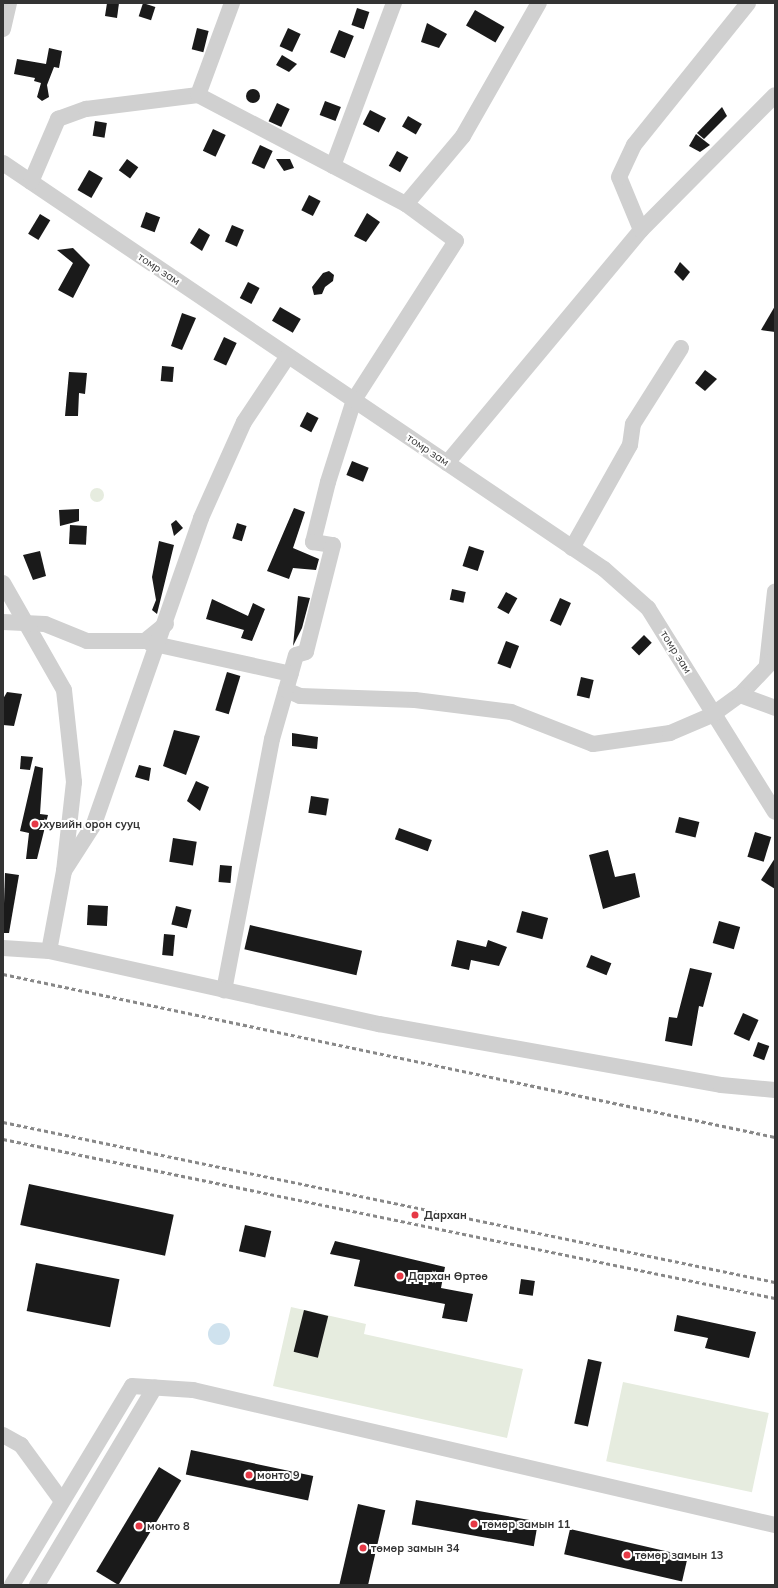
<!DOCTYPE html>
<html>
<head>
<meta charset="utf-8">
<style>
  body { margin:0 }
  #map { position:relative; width:778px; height:1588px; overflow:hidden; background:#fff; font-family:Mulish,sans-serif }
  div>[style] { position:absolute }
  .green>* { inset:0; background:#e6ecdf; transform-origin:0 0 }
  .round { border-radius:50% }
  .water>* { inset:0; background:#cfe2ee }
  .building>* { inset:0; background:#1a1a1a; transform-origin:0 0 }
  .street>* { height:16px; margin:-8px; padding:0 8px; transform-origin:8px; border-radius:8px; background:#d0d0d0 }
  .rail>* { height:3px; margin-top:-1.5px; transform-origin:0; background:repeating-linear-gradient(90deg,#888 0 4px,transparent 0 7px) }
  .dots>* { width:11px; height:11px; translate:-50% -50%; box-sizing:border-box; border:2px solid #fff; border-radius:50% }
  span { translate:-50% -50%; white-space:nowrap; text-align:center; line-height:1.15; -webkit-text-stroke:4px #fff; paint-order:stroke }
  .street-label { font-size:11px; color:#333 }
  .poi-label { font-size:11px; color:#333; font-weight:700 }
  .left { translate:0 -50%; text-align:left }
  .frame { position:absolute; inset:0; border:4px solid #333; pointer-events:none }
</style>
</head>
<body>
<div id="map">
  <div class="green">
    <i class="round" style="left:90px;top:488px;width:14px;height:14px"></i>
    <i style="clip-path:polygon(291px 1307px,366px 1324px,364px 1334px,523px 1369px,507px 1438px,273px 1386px)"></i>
    <i style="left:623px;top:1382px;width:149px;height:81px;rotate:12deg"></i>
  </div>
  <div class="water">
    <i class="round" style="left:208px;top:1323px;width:22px;height:22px"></i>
  </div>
  <div class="building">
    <i style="clip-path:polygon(107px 3px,119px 3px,117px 18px,105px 16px)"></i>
    <i style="left:143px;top:3px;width:13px;height:14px;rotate:18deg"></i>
    <i style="left:357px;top:8px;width:13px;height:18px;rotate:18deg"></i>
    <i style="left:475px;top:10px;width:34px;height:18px;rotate:30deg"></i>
    <i style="clip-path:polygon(427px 23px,447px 34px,439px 48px,421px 42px)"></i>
    <i style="left:197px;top:28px;width:12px;height:22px;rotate:14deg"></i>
    <i style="left:288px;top:28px;width:14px;height:20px;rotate:25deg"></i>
    <i style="left:339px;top:30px;width:16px;height:24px;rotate:22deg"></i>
    <i style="clip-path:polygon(49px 48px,62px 51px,59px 68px,54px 67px,47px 85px,49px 97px,42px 101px,37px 97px,41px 83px,34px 81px,35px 78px,14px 74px,17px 59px,46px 64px)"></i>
    <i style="clip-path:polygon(282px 55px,297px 64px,289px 72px,276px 65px)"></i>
    <i class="round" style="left:246px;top:89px;width:14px;height:14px"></i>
    <i style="left:325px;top:101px;width:17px;height:15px;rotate:21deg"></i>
    <i style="left:277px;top:103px;width:14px;height:20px;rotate:25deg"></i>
    <i style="clip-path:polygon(722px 107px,727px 116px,704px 139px,697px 133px)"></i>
    <i style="left:370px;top:110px;width:18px;height:16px;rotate:27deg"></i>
    <i style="left:408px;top:116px;width:16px;height:12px;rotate:30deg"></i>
    <i style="left:95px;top:121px;width:12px;height:15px;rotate:9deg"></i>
    <i style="left:213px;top:129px;width:14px;height:24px;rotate:25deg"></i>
    <i style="clip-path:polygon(696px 134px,710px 145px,700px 152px,689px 146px)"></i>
    <i style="left:260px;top:145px;width:14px;height:20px;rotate:25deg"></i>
    <i style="left:397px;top:151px;width:13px;height:17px;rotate:29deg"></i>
    <i style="left:127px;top:159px;width:14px;height:14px;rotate:36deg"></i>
    <i style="clip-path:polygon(276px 159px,290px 159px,294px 168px,284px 171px)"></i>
    <i style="left:89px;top:170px;width:16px;height:23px;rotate:30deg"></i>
    <i style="left:309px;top:195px;width:13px;height:17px;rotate:27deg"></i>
    <i style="left:146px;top:212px;width:15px;height:16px;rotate:20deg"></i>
    <i style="clip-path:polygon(367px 213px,380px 222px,366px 242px,354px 236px)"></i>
    <i style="left:40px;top:214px;width:12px;height:23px;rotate:31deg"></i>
    <i style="left:232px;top:225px;width:13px;height:18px;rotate:23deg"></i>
    <i style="clip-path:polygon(199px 228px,210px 235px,202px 251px,190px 243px)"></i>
    <i style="clip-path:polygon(73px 248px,90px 265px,73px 298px,58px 290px,73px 263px,57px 250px)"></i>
    <i style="clip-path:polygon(680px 262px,690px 272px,683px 281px,674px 272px)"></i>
    <i style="clip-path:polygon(329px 271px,334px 275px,333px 281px,325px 287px,322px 294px,314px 295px,312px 287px,323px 273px)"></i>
    <i style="left:248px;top:282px;width:13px;height:18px;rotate:27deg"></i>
    <i style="clip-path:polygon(775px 306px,775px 332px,761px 330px)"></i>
    <i style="left:280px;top:307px;width:24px;height:16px;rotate:30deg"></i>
    <i style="clip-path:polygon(182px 313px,196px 318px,182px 350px,171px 346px)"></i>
    <i style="left:224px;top:337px;width:14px;height:25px;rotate:25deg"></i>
    <i style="left:162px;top:366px;width:12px;height:15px;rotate:5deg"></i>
    <i style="clip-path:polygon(705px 370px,717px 379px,705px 391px,695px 383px)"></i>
    <i style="clip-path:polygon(69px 372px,87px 373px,85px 394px,79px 393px,78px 416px,65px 416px)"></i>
    <i style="left:307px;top:412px;width:13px;height:16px;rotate:27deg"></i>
    <i style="left:352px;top:461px;width:18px;height:15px;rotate:22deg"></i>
    <i style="clip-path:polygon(294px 508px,305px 512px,293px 548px,319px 559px,316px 570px,293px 568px,289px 579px,267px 571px)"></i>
    <i style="clip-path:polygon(79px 509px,79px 521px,60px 526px,59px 510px)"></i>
    <i style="clip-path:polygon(176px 520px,183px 528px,174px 536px,171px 524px)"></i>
    <i style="left:237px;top:523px;width:10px;height:16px;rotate:17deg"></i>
    <i style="left:70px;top:525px;width:17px;height:19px;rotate:3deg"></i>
    <i style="clip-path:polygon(159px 541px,174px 545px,157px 614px,152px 610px,156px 600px,152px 577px)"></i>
    <i style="left:469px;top:546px;width:16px;height:21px;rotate:18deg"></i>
    <i style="clip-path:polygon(40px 551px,46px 576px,33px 580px,23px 555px)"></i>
    <i style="left:452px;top:589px;width:14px;height:11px;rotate:12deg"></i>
    <i style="left:506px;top:592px;width:13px;height:18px;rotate:29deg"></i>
    <i style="clip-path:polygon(298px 596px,310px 598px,302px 628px,293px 646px)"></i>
    <i style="left:560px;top:598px;width:12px;height:25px;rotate:24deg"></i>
    <i style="clip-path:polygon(212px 599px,248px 616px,253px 603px,265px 609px,252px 641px,241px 638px,244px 630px,206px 619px)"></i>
    <i style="left:644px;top:635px;width:11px;height:18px;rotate:45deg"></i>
    <i style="left:506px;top:641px;width:14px;height:24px;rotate:21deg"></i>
    <i style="left:227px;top:672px;width:14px;height:40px;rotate:17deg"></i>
    <i style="left:581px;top:677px;width:13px;height:19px;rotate:13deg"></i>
    <i style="clip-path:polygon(7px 692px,22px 694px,14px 726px,3px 725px,3px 699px)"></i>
    <i style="clip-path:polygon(174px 730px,200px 736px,186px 775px,163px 766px)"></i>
    <i style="clip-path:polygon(292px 733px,318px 737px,317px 749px,292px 746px)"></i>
    <i style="clip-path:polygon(21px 756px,33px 757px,30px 770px,20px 769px)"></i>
    <i style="clip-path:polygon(139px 765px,151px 768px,149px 781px,135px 777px)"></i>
    <i style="clip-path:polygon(35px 766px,43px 768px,40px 814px,48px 815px,37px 859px,26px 859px,29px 833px,20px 831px)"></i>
    <i style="clip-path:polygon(196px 781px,209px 787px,200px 811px,187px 801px)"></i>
    <i style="left:311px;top:796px;width:18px;height:17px;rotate:9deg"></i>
    <i style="left:679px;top:817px;width:21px;height:16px;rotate:14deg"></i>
    <i style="left:399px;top:828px;width:35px;height:12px;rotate:20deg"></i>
    <i style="left:755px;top:832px;width:17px;height:26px;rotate:17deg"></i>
    <i style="left:173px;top:838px;width:24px;height:24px;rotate:9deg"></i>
    <i style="clip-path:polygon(608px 850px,615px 877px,635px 873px,640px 897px,603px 909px,589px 855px)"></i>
    <i style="clip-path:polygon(775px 858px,775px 889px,761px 880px)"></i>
    <i style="left:220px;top:865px;width:12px;height:17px;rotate:5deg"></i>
    <i style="clip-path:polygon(5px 873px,19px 875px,9px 933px,3px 933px)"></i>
    <i style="left:88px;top:905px;width:20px;height:20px;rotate:3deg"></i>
    <i style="left:176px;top:906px;width:16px;height:19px;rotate:14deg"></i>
    <i style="left:522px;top:911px;width:27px;height:22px;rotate:15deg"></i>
    <i style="left:719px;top:921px;width:22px;height:23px;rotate:16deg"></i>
    <i style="left:250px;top:925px;width:115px;height:25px;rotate:13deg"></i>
    <i style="left:164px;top:934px;width:11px;height:21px;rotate:5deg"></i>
    <i style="clip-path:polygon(457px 940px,486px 947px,488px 940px,507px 947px,499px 966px,471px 960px,469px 970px,451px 966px)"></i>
    <i style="left:591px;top:955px;width:22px;height:13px;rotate:22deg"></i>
    <i style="clip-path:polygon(690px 968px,712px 973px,703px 1007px,699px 1006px,692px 1046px,665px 1041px,669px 1017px,677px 1018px)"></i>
    <i style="left:743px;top:1013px;width:17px;height:23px;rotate:24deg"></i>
    <i style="left:758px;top:1042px;width:12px;height:15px;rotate:20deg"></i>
    <i style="left:29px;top:1184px;width:148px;height:42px;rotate:12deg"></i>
    <i style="left:245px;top:1225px;width:27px;height:27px;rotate:13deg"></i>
    <i style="clip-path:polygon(335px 1241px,445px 1267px,441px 1288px,473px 1294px,467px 1322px,442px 1318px,445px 1304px,354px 1286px,360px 1260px,330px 1254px)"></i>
    <i style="left:36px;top:1263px;width:85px;height:49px;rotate:11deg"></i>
    <i style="left:521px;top:1279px;width:14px;height:15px;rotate:8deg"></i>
    <i style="left:304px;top:1310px;width:25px;height:43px;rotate:14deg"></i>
    <i style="clip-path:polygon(677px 1315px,756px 1332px,749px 1358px,705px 1348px,708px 1338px,674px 1331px)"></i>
    <i style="left:588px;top:1359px;width:14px;height:66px;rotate:12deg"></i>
    <i style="left:191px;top:1450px;width:125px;height:25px;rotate:12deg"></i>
    <i style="left:159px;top:1467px;width:26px;height:122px;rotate:31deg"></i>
    <i style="left:416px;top:1500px;width:124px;height:25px;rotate:10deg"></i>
    <i style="left:358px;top:1504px;width:28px;height:83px;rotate:13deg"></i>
    <i style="left:570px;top:1529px;width:121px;height:26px;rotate:13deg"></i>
  </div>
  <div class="street">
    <i style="left:3px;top:29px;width:27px;rotate:-77deg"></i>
    <i style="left:198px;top:95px;width:235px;rotate:27.7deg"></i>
    <i style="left:406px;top:204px;width:62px;rotate:36.5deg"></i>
    <i style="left:456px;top:241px;width:189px;rotate:122.7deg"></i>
    <i style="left:354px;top:400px;width:86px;rotate:107.6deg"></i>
    <i style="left:328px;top:482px;width:62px;rotate:104deg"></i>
    <i style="left:313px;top:542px;width:20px;rotate:9deg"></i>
    <i style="left:333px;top:545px;width:110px;rotate:104.2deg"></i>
    <i style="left:306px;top:652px;width:10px;rotate:163deg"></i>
    <i style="left:296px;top:655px;width:87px;rotate:105.9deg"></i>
    <i style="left:272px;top:739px;width:256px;rotate:100.8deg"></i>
    <i style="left:3px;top:163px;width:725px;rotate:34.04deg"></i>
    <i style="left:604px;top:569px;width:59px;rotate:41.6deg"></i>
    <i style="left:648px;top:608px;width:240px;rotate:58.1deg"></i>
    <i style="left:333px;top:166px;width:174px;rotate:-69.5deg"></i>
    <i style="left:31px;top:182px;width:69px;rotate:-66.8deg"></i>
    <i style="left:58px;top:119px;width:30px;rotate:-20deg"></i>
    <i style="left:86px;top:109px;width:113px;rotate:-7.1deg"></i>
    <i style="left:198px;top:95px;width:98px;rotate:-69.7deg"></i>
    <i style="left:406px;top:204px;width:89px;rotate:-50deg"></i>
    <i style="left:463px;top:136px;width:153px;rotate:-60.3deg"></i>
    <i style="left:641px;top:230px;width:57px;rotate:-112.5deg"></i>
    <i style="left:619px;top:177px;width:35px;rotate:-65deg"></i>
    <i style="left:634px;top:145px;width:182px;rotate:-51.2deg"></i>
    <i style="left:447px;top:463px;width:303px;rotate:-50.2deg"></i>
    <i style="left:641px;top:230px;width:190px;rotate:-45.2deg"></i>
    <i style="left:572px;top:548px;width:118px;rotate:-60.6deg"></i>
    <i style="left:630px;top:445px;width:21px;rotate:-82deg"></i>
    <i style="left:633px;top:424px;width:90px;rotate:-57.7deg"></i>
    <i style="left:3px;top:583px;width:123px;rotate:60.3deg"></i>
    <i style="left:64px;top:690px;width:93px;rotate:83.8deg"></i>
    <i style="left:74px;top:782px;width:90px;rotate:96.4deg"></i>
    <i style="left:64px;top:871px;width:81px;rotate:100.6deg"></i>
    <i style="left:3px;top:622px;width:42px;rotate:2.7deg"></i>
    <i style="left:45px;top:624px;width:45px;rotate:22deg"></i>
    <i style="left:87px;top:641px;width:58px"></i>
    <i style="left:145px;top:641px;width:27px;rotate:-39deg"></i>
    <i style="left:150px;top:643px;width:144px;rotate:12.4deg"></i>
    <i style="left:767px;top:664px;width:73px;rotate:-83.7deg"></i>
    <i style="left:286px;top:690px;width:15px;rotate:23deg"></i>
    <i style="left:300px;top:696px;width:115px;rotate:2deg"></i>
    <i style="left:415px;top:700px;width:97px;rotate:7.1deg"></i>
    <i style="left:511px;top:712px;width:88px;rotate:21.3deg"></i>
    <i style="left:593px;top:744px;width:78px;rotate:-8.1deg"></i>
    <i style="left:670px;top:733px;width:46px;rotate:-23.2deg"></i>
    <i style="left:712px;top:715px;width:34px;rotate:-36deg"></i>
    <i style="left:740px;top:695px;width:51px;rotate:-46.6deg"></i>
    <i style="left:740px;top:695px;width:37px;rotate:20deg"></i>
    <i style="left:64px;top:871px;width:56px;rotate:-57.4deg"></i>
    <i style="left:94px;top:824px;width:324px;rotate:-70.7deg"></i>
    <i style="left:201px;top:518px;width:105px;rotate:-65.9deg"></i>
    <i style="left:244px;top:422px;width:79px;rotate:-56.3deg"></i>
    <i style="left:3px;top:948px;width:46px;rotate:3.7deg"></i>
    <i style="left:49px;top:951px;width:338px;rotate:12.5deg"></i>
    <i style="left:379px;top:1024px;width:347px;rotate:10.1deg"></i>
    <i style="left:721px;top:1085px;width:54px;rotate:5.3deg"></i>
    <i style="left:3px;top:1435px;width:21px;rotate:29deg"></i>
    <i style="left:21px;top:1445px;width:69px;rotate:53.8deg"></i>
    <i style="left:12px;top:1585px;width:232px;rotate:-58.9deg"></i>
    <i style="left:132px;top:1386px;width:61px;rotate:3.8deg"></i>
    <i style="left:193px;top:1390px;width:597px;rotate:13.06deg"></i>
    <i style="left:37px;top:1585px;width:230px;rotate:-59.2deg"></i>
  </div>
  <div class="rail">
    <i style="left:3px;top:974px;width:789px;rotate:11.92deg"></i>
    <i style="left:3px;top:1122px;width:788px;rotate:11.71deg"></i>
    <i style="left:3px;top:1139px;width:788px;rotate:11.64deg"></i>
  </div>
  <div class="dots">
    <i style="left:35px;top:824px;background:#e63946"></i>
    <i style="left:415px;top:1215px;background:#e63946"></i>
    <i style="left:400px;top:1276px;background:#e63946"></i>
    <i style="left:249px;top:1475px;background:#e63946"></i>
    <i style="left:474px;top:1524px;background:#e63946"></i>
    <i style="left:139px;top:1526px;background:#e63946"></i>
    <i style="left:363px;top:1548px;background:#e63946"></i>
    <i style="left:627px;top:1555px;background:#e63946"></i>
  </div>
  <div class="street-label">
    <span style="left:159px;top:269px;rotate:34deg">томр зам</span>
    <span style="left:428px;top:450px;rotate:34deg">томр зам</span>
    <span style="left:676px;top:652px;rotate:58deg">томр зам</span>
  </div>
  <div class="poi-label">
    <span class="left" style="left:43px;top:824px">хувийн орон сууц</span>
    <span class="left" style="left:424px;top:1215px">Дархан</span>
    <span class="left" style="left:408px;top:1276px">Дархан Өртөө</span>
    <span class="left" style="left:257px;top:1475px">монто 9</span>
    <span class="left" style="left:482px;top:1524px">төмөр замын 11</span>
    <span class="left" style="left:147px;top:1526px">монто 8</span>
    <span class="left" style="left:371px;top:1548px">төмөр замын 34</span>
    <span class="left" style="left:635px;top:1555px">төмөр замын 13</span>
  </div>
  <div class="frame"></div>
</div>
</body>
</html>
